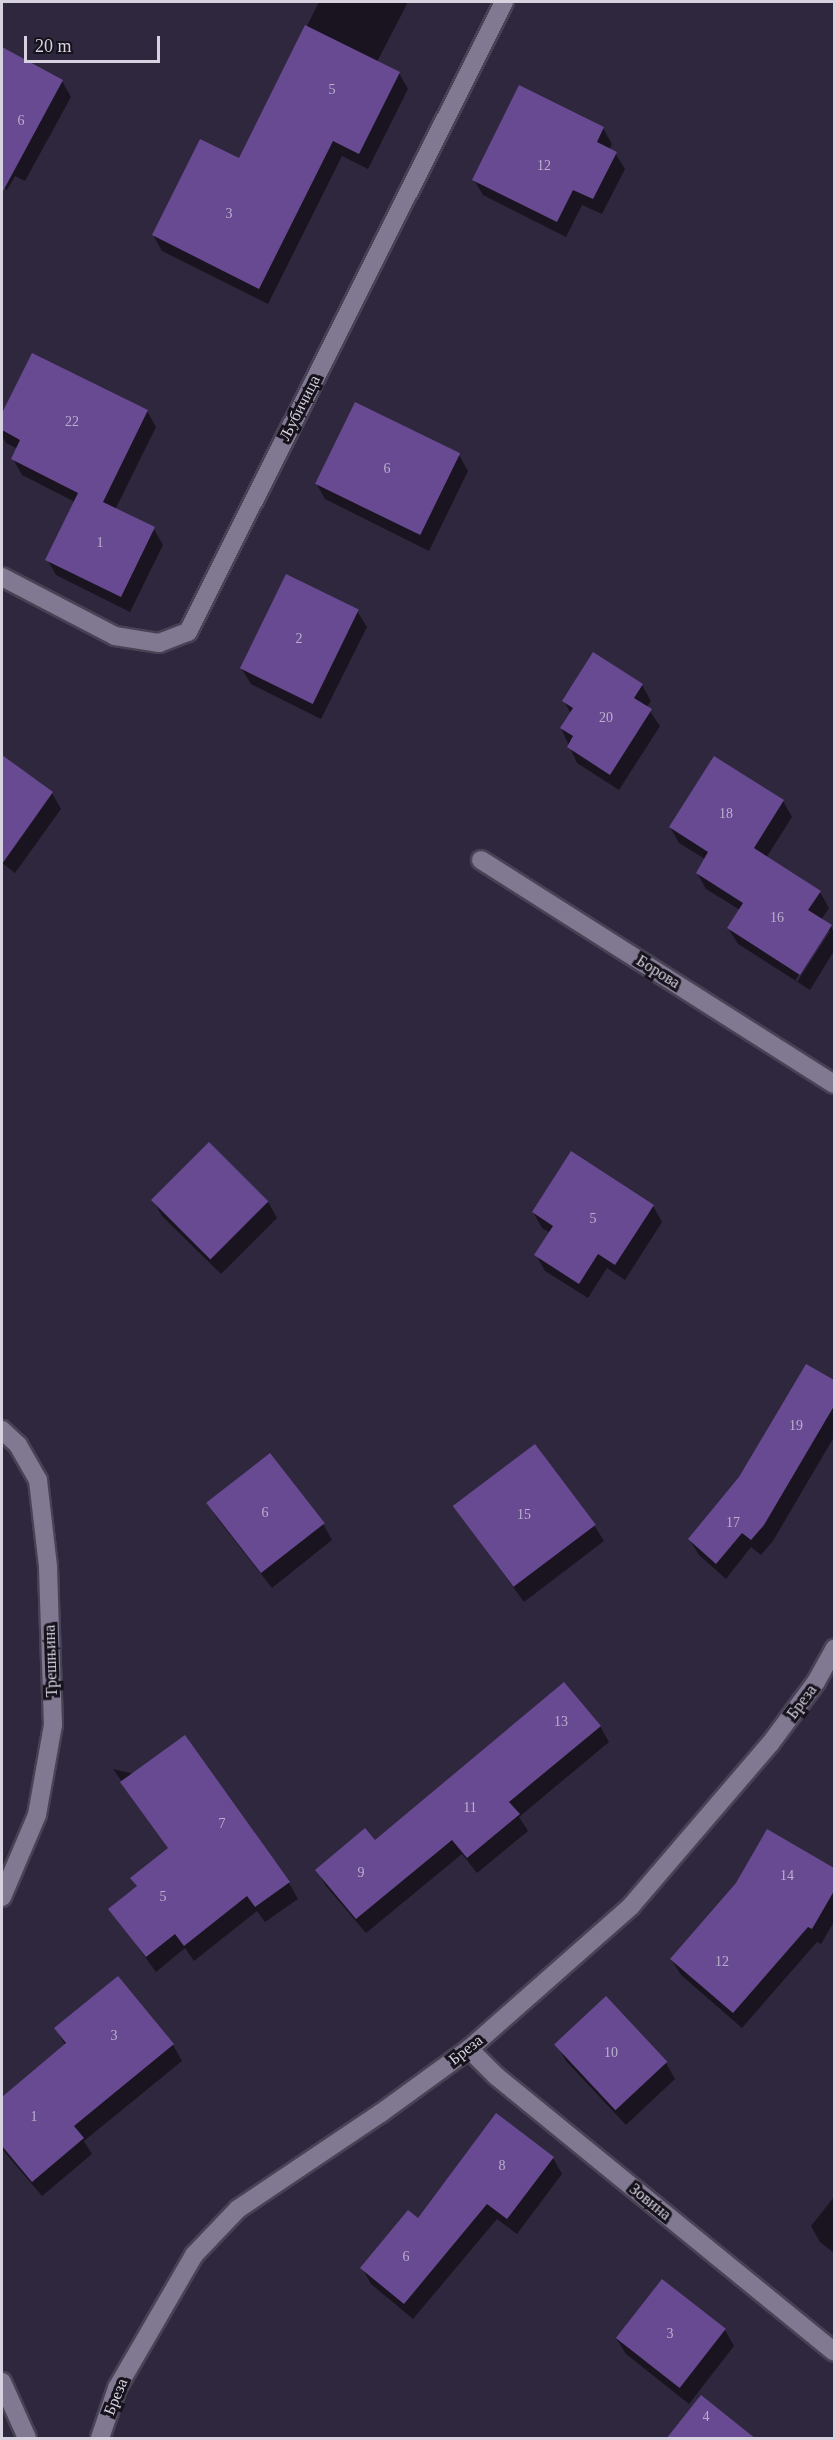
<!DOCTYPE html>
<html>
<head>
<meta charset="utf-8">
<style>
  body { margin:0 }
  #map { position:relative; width:836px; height:2440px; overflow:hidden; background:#2f273d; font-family:"Times New Roman",serif }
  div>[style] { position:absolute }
  .shadow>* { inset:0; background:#0007 }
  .building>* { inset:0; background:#684a92; transform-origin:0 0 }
  .roads { filter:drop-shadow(2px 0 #494254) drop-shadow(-2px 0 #494254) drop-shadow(0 2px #494254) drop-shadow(0 -2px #494254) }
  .street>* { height:18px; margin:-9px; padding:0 9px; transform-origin:9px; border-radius:9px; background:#817892 }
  span { translate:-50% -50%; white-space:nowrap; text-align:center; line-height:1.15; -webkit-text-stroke:6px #16121c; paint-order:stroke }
  .number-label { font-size:14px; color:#bab0cc }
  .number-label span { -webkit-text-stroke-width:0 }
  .street-label { font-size:16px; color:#d6d2e0 }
  .frame { position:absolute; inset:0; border:3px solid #d6d2e0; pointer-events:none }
  .scale { position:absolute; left:24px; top:36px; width:136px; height:27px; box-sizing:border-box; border:3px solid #d6d2e0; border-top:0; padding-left:8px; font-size:18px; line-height:21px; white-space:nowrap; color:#d6d2e0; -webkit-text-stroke:4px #16121c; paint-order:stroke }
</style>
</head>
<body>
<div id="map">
  <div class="shadow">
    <i style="clip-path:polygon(319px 2px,408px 2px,377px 62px,399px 73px,408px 89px,368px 169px,342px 156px,268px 304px,162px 251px,153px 235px,239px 160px)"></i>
    <i style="clip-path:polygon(2px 49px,62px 81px,71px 97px,25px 181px,15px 176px,7px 190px,2px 187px)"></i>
    <i style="clip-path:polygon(603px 128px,612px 144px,609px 150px,615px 153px,625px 169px,602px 214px,582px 205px,566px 237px,483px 195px,474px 180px)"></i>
    <i style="clip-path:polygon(33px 355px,147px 411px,156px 427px,115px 510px,154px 529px,163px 545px,130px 612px,56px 575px,47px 559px,75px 502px,22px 475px,13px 459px,18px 449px,6px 443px,2px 436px,2px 417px)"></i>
    <i style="clip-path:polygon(459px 455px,468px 471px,429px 551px,325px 499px,316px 483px)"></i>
    <i style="clip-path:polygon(357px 611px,367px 627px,321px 719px,251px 684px,241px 668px)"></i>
    <i style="clip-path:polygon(642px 685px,651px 701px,647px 707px,660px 726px,619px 790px,577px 763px,561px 728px,571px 714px,564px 701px)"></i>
    <i style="clip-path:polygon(2px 757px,52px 793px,61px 809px,15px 873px,2px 863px)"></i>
    <i style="clip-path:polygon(evenodd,783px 801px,792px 817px,766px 858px,820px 892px,829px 908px,821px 920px,831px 926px,834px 933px,834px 951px,810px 990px,738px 944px,728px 928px,740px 910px,706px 889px,697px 873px,705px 859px,679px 843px,670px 827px,783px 801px,826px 931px,830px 931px,797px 982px,795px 981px,826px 931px)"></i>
    <i style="clip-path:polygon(209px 1144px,268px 1202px,277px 1218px,221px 1274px,162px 1216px,153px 1200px)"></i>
    <i style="clip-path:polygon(653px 1206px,662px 1222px,625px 1280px,607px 1268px,588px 1298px,545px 1271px,536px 1255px,550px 1233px,542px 1228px,533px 1212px)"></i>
    <i style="clip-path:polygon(807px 1366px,834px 1382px,834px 1437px,773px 1541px,761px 1555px,751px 1547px,726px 1579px,699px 1555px,689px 1539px,741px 1478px)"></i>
    <i style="clip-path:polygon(208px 1503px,323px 1524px,332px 1540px,272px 1588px,217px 1518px)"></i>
    <i style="clip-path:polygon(455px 1507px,594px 1525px,604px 1541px,524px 1602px)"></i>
    <i style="clip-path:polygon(600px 1726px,609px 1742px,519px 1817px,528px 1831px,477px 1873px,462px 1854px,366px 1933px,326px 1886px,317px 1870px)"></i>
    <i style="clip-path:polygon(113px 1769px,134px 1774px,289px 1883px,298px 1899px,265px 1922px,257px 1911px,194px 1961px,185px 1948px,156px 1972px,110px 1909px,138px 1887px,169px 1849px)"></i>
    <i style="clip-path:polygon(768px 1831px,834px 1870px,834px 1922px,821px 1944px,817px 1942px,742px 2028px,681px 1975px,671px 1959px,737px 1884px)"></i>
    <i style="clip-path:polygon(118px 1978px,173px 2045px,182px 2061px,84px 2141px,92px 2154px,42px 2196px,2px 2149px,2px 2099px,65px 2045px,56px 2028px)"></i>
    <i style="clip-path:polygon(606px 1999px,666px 2063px,675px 2079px,626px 2125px,566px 2061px,557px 2045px)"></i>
    <i style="clip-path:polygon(553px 2158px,562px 2174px,517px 2234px,497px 2219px,413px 2319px,371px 2284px,362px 2268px,418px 2220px)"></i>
    <i style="clip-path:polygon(834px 2197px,834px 2253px,820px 2242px,811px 2226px)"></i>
    <i style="clip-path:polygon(725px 2330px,734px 2346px,689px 2404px,626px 2354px,616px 2338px)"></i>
  </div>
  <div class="building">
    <i style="clip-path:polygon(305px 25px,400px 72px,359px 154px,333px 141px,259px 289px,152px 235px,200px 139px,239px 158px)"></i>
    <i style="clip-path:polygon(2px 47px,63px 80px,2px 193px)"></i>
    <i style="clip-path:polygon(519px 85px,604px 127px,597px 142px,617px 152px,593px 199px,573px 190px,557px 222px,472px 180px)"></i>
    <i style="clip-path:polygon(32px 353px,148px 410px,103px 502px,155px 527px,121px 597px,45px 560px,78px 493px,11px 459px,20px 440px,2px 430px,2px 413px)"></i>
    <i style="left:355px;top:402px;width:117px;height:91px;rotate:26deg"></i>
    <i style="left:286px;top:574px;width:81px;height:105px;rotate:26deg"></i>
    <i style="clip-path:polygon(593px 652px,643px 684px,634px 698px,652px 709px,610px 775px,567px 747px,573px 736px,560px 728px,573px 708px,562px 701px)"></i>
    <i style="clip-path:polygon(2px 755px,53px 792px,2px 864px)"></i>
    <i style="clip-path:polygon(714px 756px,784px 800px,754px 848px,821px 891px,808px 910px,832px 925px,800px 975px,727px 928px,743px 903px,696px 873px,708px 852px,669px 827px)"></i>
    <i style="left:209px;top:1142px;width:84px;height:82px;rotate:45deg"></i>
    <i style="clip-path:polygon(571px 1151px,654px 1205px,615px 1265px,598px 1254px,579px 1284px,534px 1255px,553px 1226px,532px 1212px)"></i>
    <i style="clip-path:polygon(806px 1364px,834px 1380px,834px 1406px,764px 1525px,751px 1540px,742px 1533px,716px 1564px,688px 1539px,739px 1477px)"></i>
    <i style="left:535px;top:1444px;width:101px;height:103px;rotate:53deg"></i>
    <i style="left:270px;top:1453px;width:89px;height:81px;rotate:52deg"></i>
    <i style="clip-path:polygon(564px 1682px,601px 1726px,509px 1802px,520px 1814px,467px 1858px,452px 1840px,356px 1919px,315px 1870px,365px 1828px,375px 1840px)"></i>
    <i style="clip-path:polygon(185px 1735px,290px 1882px,255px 1907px,247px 1896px,184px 1946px,175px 1934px,146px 1957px,108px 1909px,137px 1886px,130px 1878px,168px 1848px,120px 1782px)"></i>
    <i style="clip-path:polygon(767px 1829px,834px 1868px,834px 1891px,812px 1929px,808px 1927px,733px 2013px,670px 1959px,736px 1883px)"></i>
    <i style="clip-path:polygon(118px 1976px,174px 2044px,74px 2126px,84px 2138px,32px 2182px,2px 2146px,2px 2097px,66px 2043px,54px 2028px)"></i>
    <i style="left:606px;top:1996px;width:90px;height:71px;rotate:47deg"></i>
    <i style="clip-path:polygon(496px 2113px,554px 2157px,507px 2219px,487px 2204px,404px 2304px,360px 2268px,408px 2210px,418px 2218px)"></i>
    <i style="left:662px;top:2279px;width:81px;height:75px;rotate:38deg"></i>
    <i style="clip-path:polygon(701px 2395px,756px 2439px,666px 2439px)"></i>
  </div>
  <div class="roads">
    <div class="street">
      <i style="left:2px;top:577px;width:127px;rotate:27.6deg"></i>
      <i style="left:115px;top:636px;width:45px;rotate:9deg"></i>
      <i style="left:159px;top:643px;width:31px;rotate:-21deg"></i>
      <i style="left:188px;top:632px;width:705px;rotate:-63.36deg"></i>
      <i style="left:481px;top:860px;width:418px;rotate:32.4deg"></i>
      <i style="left:2px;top:1430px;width:22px;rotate:43deg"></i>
      <i style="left:18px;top:1445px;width:40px;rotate:60.3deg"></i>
      <i style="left:38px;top:1480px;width:88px;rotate:83.4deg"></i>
      <i style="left:48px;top:1567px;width:158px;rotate:88.2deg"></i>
      <i style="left:53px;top:1725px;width:91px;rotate:100.1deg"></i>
      <i style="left:37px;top:1815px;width:89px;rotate:113.1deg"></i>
      <i style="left:469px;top:2049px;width:38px;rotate:45deg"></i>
      <i style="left:496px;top:2076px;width:436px;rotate:39.2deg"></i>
      <i style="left:2px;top:2382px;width:61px;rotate:65.9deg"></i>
      <i style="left:100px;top:2438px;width:53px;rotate:-71.2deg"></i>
      <i style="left:117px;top:2388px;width:154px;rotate:-59.9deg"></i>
      <i style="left:194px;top:2255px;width:64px;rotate:-46.3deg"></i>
      <i style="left:238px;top:2209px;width:172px;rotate:-33.9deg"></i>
      <i style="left:381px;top:2113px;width:109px;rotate:-36deg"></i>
      <i style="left:469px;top:2049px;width:216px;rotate:-41.4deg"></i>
      <i style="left:631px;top:1906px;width:213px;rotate:-49.4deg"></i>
      <i style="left:770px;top:1744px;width:77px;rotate:-53.4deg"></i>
      <i style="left:816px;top:1682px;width:38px;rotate:-61deg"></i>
    </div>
  </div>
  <div class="number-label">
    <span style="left:332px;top:90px">5</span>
    <span style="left:21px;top:121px">6</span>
    <span style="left:544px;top:166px">12</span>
    <span style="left:229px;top:214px">3</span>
    <span style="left:72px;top:422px">22</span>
    <span style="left:387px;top:469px">6</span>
    <span style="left:100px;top:543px">1</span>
    <span style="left:299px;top:639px">2</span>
    <span style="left:606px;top:718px">20</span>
    <span style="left:726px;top:814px">18</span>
    <span style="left:777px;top:918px">16</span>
    <span style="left:593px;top:1219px">5</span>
    <span style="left:796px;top:1426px">19</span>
    <span style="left:265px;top:1513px">6</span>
    <span style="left:524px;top:1515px">15</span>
    <span style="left:733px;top:1523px">17</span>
    <span style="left:561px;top:1722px">13</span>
    <span style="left:470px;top:1808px">11</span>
    <span style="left:222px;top:1824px">7</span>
    <span style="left:361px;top:1873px">9</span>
    <span style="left:787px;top:1876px">14</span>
    <span style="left:163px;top:1897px">5</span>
    <span style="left:722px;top:1962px">12</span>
    <span style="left:114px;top:2036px">3</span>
    <span style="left:611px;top:2053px">10</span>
    <span style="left:34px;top:2117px">1</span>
    <span style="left:502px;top:2166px">8</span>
    <span style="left:406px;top:2257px">6</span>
    <span style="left:670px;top:2334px">3</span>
    <span style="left:706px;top:2417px">4</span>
  </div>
  <div class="street-label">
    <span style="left:300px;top:408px;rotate:-63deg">Љубичица</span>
    <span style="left:658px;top:972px;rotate:32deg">Борова</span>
    <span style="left:51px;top:1661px;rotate:-92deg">Трешњина</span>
    <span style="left:802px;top:1702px;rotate:-53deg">Бреза</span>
    <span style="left:466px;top:2050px;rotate:-38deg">Бреза</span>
    <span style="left:650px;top:2202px;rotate:39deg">Зовина</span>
    <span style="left:116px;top:2397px;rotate:-68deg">Бреза</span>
  </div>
  <div class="frame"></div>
  <div class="scale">20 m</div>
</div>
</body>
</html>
